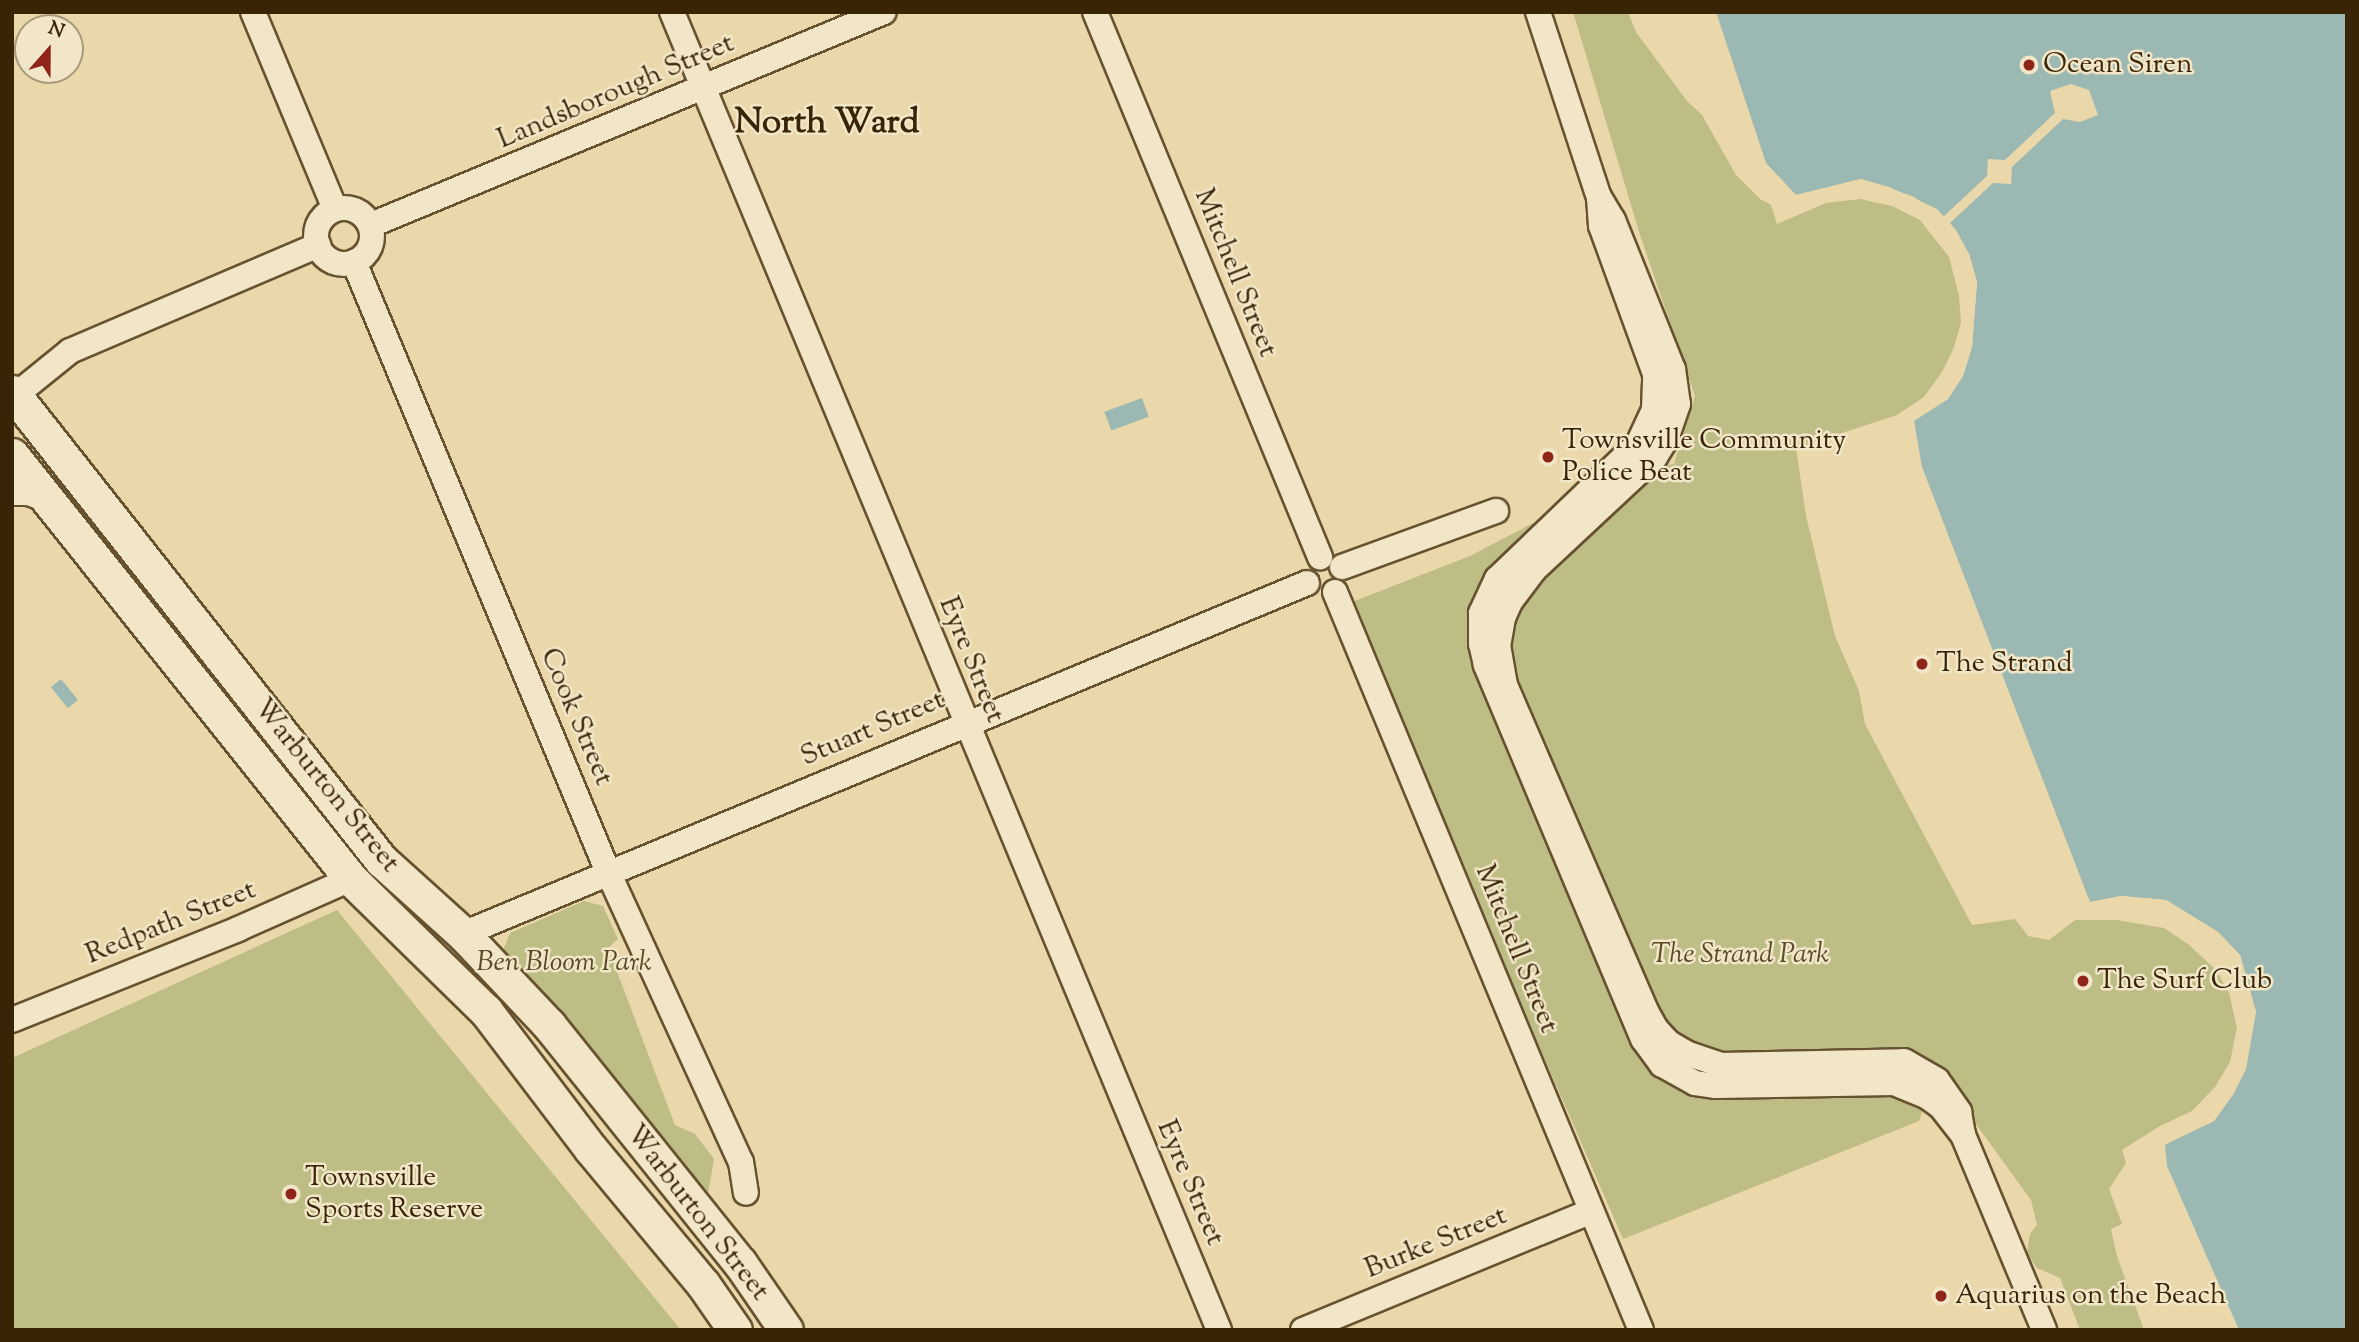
<!DOCTYPE html>
<html>
<head>
<meta charset="utf-8">
<style>
  body { margin:0 }
  #map { position:relative; width:2359px; height:1342px; overflow:hidden; background:#ebd8aa; font-family:"Sorts Mill Goudy",serif }
  div>[style] { position:absolute }
  .green>* { inset:0; background:#bdbd85 }
  .water>* { inset:0; background:#9cb8b3; transform-origin:0 0 }
  .pier>* { inset:0; background:#ebd8aa }
  .roads { filter:drop-shadow(2px 0 #66522f) drop-shadow(-2px 0 #66522f) drop-shadow(0 2px #66522f) drop-shadow(0 -2px #66522f) }
  .street>* { height:24px; margin:-12px; padding:0 12px; transform-origin:12px; border-radius:12px; background:#f2e6c8 }
  .street>.ring { margin:-12px; padding:0; box-sizing:content-box; background:none; border:24px solid #f2e6c8; border-radius:50% }
  .secondary>* { height:33px; margin:-16.5px; padding:0 16.5px; transform-origin:16.5px; border-radius:16.5px; background:#f2e6c8 }
  .dots>* { width:19px; height:19px; translate:-50% -50%; box-sizing:border-box; border:4px solid #f2e6c8; border-radius:50% }
  span { translate:-50% -50%; white-space:nowrap; text-align:center; line-height:1.15; -webkit-text-stroke:5px #f2e6c8; paint-order:stroke }
  .poi-label { font-size:28px; color:#392506 }
  .left { translate:0 -50%; text-align:left }
  .street-label { font-size:28px; color:#392506 }
  .park-label { font-size:28px; color:#5a4b26; font-style:italic }
  .district-label { font-size:35px; color:#392506; font-weight:700 }
  .frame { position:absolute; inset:0; border:14px solid #392506; pointer-events:none }
  .north { position:absolute; left:14px; top:14px; width:70px; height:70px; box-sizing:border-box; background:#f2e6c8; border:2px solid #a8997a; border-radius:50%; rotate:21deg; font-size:19px; font-weight:700; line-height:28px; text-align:center; color:#392506 }
  .north::after { content:''; display:block; margin:auto; width:24px; height:32px; background:#8f2418; clip-path:polygon(50% 0,100% 100%,50% 72%,0 100%) }
</style>
</head>
<body>
<div id="map">
  <div class="green">
    <i style="clip-path:polygon(1573px 12px,1628px 12px,1636px 32px,1687px 101px,1702px 115px,1736px 175px,1760px 199px,1771px 205px,1777px 224px,1826px 203px,1860px 199px,1892px 206px,1920px 220px,1949px 257px,1959px 296px,1961px 323px,1953px 350px,1942px 372px,1924px 397px,1897px 415px,1796px 448px,1806px 516px,1835px 636px,1859px 691px,1865px 724px,1972px 925px,2015px 919px,2028px 936px,2049px 940px,2075px 920px,2117px 920px,2164px 928px,2188px 944px,2216px 970px,2229px 993px,2237px 1028px,2230px 1062px,2215px 1087px,2192px 1111px,2160px 1126px,2122px 1150px,2126px 1163px,2109px 1189px,2122px 1224px,2111px 1229px,2117px 1256px,2144px 1330px,2080px 1330px,2060px 1278px,2037px 1268px,2027px 1253px,2030px 1234px,2037px 1225px,2031px 1200px,1973px 1120px,1960px 1093px,1935px 1072px,1919px 1121px,1623px 1239px,1347px 604px,1470px 556px,1635px 470px,1674px 464px,1695px 396px,1640px 235px)"></i>
    <i style="clip-path:polygon(584px 901px,603px 906px,618px 939px,608px 948px,675px 1125px,695px 1134px,714px 1159px,706px 1206px,500px 958px,510px 933px)"></i>
    <i style="clip-path:polygon(337px 910px,681px 1330px,12px 1330px,12px 1058px)"></i>
  </div>
  <div class="water">
    <i style="clip-path:polygon(1716px 12px,2347px 12px,2347px 1330px,2239px 1330px,2167px 1166px,2165px 1144px,2214px 1121px,2234px 1093px,2245px 1069px,2256px 1012px,2240px 955px,2218px 932px,2166px 900px,2121px 896px,2090px 902px,1922px 467px,1914px 421px,1948px 399px,1963px 376px,1972px 347px,1977px 282px,1969px 254px,1956px 230px,1937px 209px,1889px 187px,1861px 179px,1796px 195px,1766px 163px)"></i>
    <i style="left:1142px;top:398px;width:20px;height:40px;rotate:70deg"></i>
    <i style="left:61px;top:679px;width:27px;height:13px;rotate:51deg"></i>
  </div>
  <div class="pier">
    <i style="clip-path:polygon(2071px 84px,2089px 90px,2098px 115px,2080px 122px,2063px 119px,2012px 167px,2011px 184px,1993px 183px,1950px 223px,1969px 254px,1977px 282px,1972px 347px,1963px 376px,1948px 399px,1910px 422px,1945px 397px,1960px 375px,1969px 346px,1973px 283px,1965px 255px,1954px 232px,1934px 211px,1911px 199px,1861px 182px,1796px 198px,1792px 196px,1861px 179px,1912px 196px,1944px 216px,1987px 176px,1988px 159px,2005px 160px,2055px 113px,2050px 91px)"></i>
    <i style="clip-path:polygon(2121px 896px,2166px 900px,2218px 932px,2240px 955px,2256px 1012px,2246px 1069px,2234px 1093px,2214px 1121px,2162px 1146px,2163px 1141px,2212px 1118px,2231px 1091px,2242px 1067px,2252px 1012px,2237px 957px,2216px 934px,2193px 918px,2165px 903px,2122px 899px,2090px 905px,2087px 903px)"></i>
  </div>
  <div class="roads">
    <div class="street">
      <i style="left:253px;top:12px;width:213px;rotate:67.4deg"></i>
      <i style="left:672px;top:12px;width:1427px;rotate:67.46deg"></i>
      <i style="left:1095px;top:12px;width:590px;rotate:67.57deg"></i>
      <i style="left:1538px;top:12px;width:195px;rotate:71.8deg"></i>
      <i class="ring" style="left:316px;top:208px;width:32px;height:32px"></i>
      <i style="left:371px;top:225px;width:555px;rotate:-22.55deg"></i>
      <i style="left:354px;top:262px;width:661px;rotate:67.39deg"></i>
      <i style="left:608px;top:872px;width:319px;rotate:65.4deg"></i>
      <i style="left:741px;top:1162px;width:31px;rotate:81deg"></i>
      <i style="left:12px;top:398px;width:75px;rotate:-39deg"></i>
      <i style="left:70px;top:351px;width:270px;rotate:-23.1deg"></i>
      <i style="left:12px;top:493px;width:16px"></i>
      <i style="left:28px;top:493px;width:21px;rotate:19deg"></i>
      <i style="left:1342px;top:567px;width:164px;rotate:-20deg"></i>
      <i style="left:1335px;top:592px;width:799px;rotate:67.48deg"></i>
      <i style="left:463px;top:934px;width:914px;rotate:-22.58deg"></i>
      <i style="left:12px;top:1020px;width:244px;rotate:-21.9deg"></i>
      <i style="left:238px;top:929px;width:124px;rotate:-23.9deg"></i>
      <i style="left:1963px;top:1135px;width:37px;rotate:-128deg"></i>
      <i style="left:1940px;top:1106px;width:17px;rotate:-144deg"></i>
      <i style="left:1926px;top:1096px;width:35px;rotate:-158deg"></i>
      <i style="left:1894px;top:1083px;width:178px;rotate:179deg"></i>
      <i style="left:1716px;top:1086px;width:21px;rotate:-172deg"></i>
      <i style="left:1695px;top:1083px;width:38px;rotate:-151deg"></i>
      <i style="left:1662px;top:1065px;width:32px;rotate:-126deg"></i>
      <i style="left:1643px;top:1039px;width:406px;rotate:-112.8deg"></i>
      <i style="left:1486px;top:665px;width:22px;rotate:-103deg"></i>
      <i style="left:1481px;top:644px;width:31px;rotate:-90deg"></i>
      <i style="left:1481px;top:613px;width:38px;rotate:-65deg"></i>
      <i style="left:1497px;top:579px;width:195px;rotate:-43.8deg"></i>
      <i style="left:1638px;top:444px;width:38px;rotate:-65deg"></i>
      <i style="left:1654px;top:410px;width:36px;rotate:-88deg"></i>
      <i style="left:1655px;top:374px;width:158px;rotate:-110deg"></i>
      <i style="left:1601px;top:226px;width:29px;rotate:-94deg"></i>
      <i style="left:1599px;top:197px;width:27px;rotate:59deg"></i>
      <i style="left:1613px;top:220px;width:161px;rotate:68.1deg"></i>
      <i style="left:1673px;top:369px;width:35px;rotate:82deg"></i>
      <i style="left:1678px;top:404px;width:39px;rotate:109deg"></i>
      <i style="left:1665px;top:441px;width:19px;rotate:122deg"></i>
      <i style="left:1655px;top:457px;width:166px;rotate:137deg"></i>
      <i style="left:1534px;top:570px;width:40px;rotate:127deg"></i>
      <i style="left:1510px;top:602px;width:17px;rotate:114deg"></i>
      <i style="left:1503px;top:618px;width:27px;rotate:100deg"></i>
      <i style="left:1498px;top:645px;width:41px;rotate:80.1deg"></i>
      <i style="left:1505px;top:685px;width:355px;rotate:66.6deg"></i>
      <i style="left:1646px;top:1011px;width:21px;rotate:61deg"></i>
      <i style="left:1656px;top:1029px;width:19px;rotate:47deg"></i>
      <i style="left:1669px;top:1043px;width:20px;rotate:30deg"></i>
      <i style="left:1686px;top:1053px;width:36px;rotate:19deg"></i>
      <i style="left:1720px;top:1065px;width:184px;rotate:-1.2deg"></i>
      <i style="left:1904px;top:1061px;width:38px;rotate:30deg"></i>
      <i style="left:1937px;top:1080px;width:39px;rotate:55deg"></i>
      <i style="left:1959px;top:1112px;width:23px;rotate:80deg"></i>
      <i style="left:1963px;top:1135px;width:211px;rotate:67.4deg"></i>
      <i style="left:1303px;top:1330px;width:310px;rotate:-22.4deg"></i>
    </div>
    <div class="secondary">
      <i style="left:12px;top:392px;width:596px;rotate:51.75deg"></i>
      <i style="left:381px;top:860px;width:110px;rotate:42.1deg"></i>
      <i style="left:463px;top:934px;width:125px;rotate:46.6deg"></i>
      <i style="left:549px;top:1025px;width:305px;rotate:51.3deg"></i>
      <i style="left:740px;top:1263px;width:81px;rotate:55.5deg"></i>
      <i style="left:12px;top:455px;width:543px;rotate:51.36deg"></i>
      <i style="left:351px;top:879px;width:189px;rotate:44.4deg"></i>
      <i style="left:486px;top:1011px;width:172px;rotate:52.8deg"></i>
      <i style="left:590px;top:1148px;width:177px;rotate:50.3deg"></i>
      <i style="left:703px;top:1284px;width:56px;rotate:55.2deg"></i>
    </div>
  </div>
  <div class="dots">
    <i style="left:2029px;top:65px;background:#8f2418"></i>
    <i style="left:1548px;top:457px;background:#8f2418"></i>
    <i style="left:1922px;top:664px;background:#8f2418"></i>
    <i style="left:2083px;top:981px;background:#8f2418"></i>
    <i style="left:291px;top:1194px;background:#8f2418"></i>
    <i style="left:1941px;top:1296px;background:#8f2418"></i>
  </div>
  <div class="poi-label">
    <span class="left" style="left:2043px;top:65px">Ocean Siren</span>
    <span class="left" style="left:1562px;top:457px">Townsville Community<br>Police Beat</span>
    <span class="left" style="left:1936px;top:664px">The Strand</span>
    <span class="left" style="left:2097px;top:981px">The Surf Club</span>
    <span class="left" style="left:305px;top:1194px">Townsville<br>Sports Reserve</span>
    <span class="left" style="left:1955px;top:1296px">Aquarius on the Beach</span>
  </div>
  <div class="street-label">
    <span style="left:616px;top:92px;rotate:-23deg">Landsborough Street</span>
    <span style="left:1235px;top:273px;rotate:68deg">Mitchell Street</span>
    <span style="left:971px;top:660px;rotate:68deg">Eyre Street</span>
    <span style="left:576px;top:717px;rotate:67deg">Cook Street</span>
    <span style="left:873px;top:729px;rotate:-23deg">Stuart Street</span>
    <span style="left:326px;top:786px;rotate:51deg">Warburton Street</span>
    <span style="left:171px;top:923px;rotate:-22deg">Redpath Street</span>
    <span style="left:1516px;top:949px;rotate:68deg">Mitchell Street</span>
    <span style="left:1190px;top:1183px;rotate:67deg">Eyre Street</span>
    <span style="left:697px;top:1213px;rotate:52deg">Warburton Street</span>
    <span style="left:1436px;top:1243px;rotate:-22deg">Burke Street</span>
  </div>
  <div class="park-label">
    <span style="left:1740px;top:955px">The Strand Park</span>
    <span style="left:564px;top:963px">Ben Bloom Park</span>
  </div>
  <div class="district-label">
    <span style="left:827px;top:124px">North Ward</span>
  </div>
  <div class="frame"></div>
  <div class="north">N</div>
</div>
</body>
</html>
